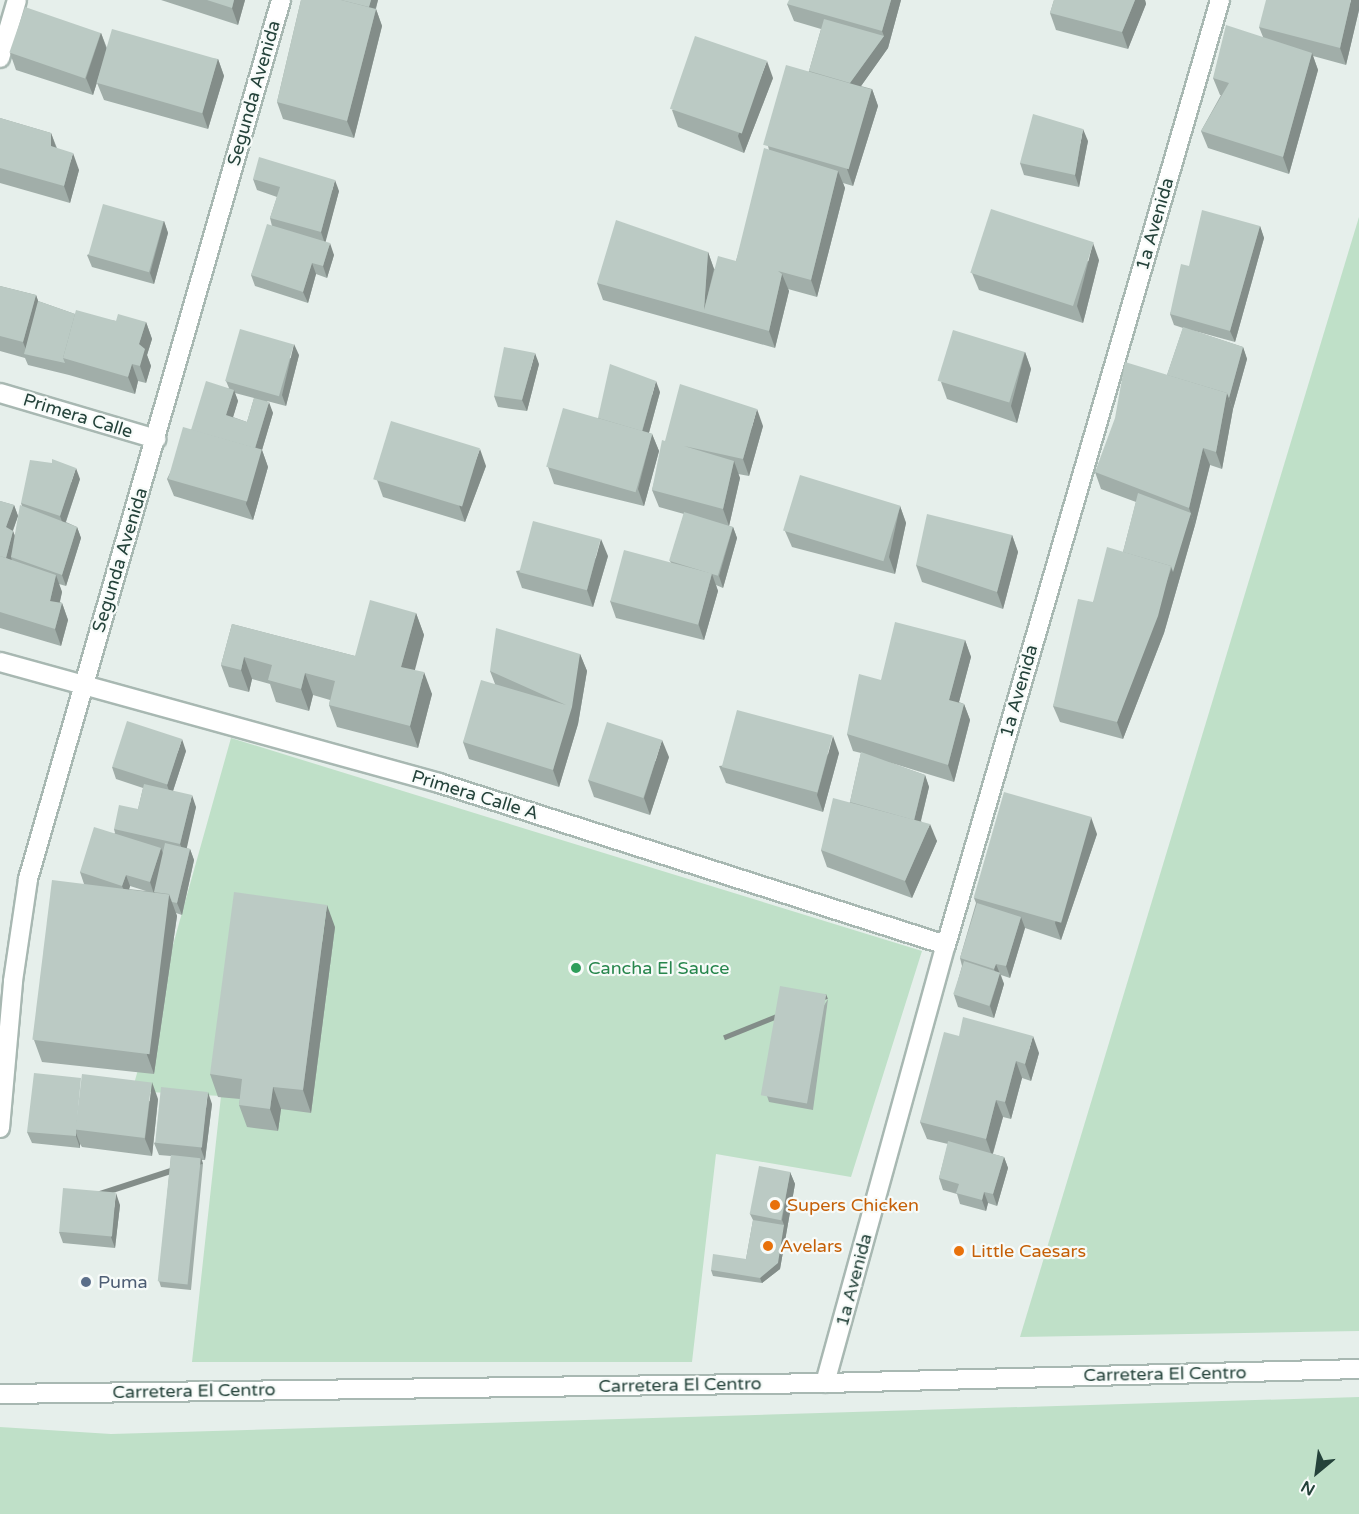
<!DOCTYPE html>
<html>
<head>
<meta charset="utf-8">
<style>
  body { margin:0 }
  #map { position:relative; width:1359px; height:1514px; overflow:hidden; background:#e6efeb; font-family:"Varela Round",sans-serif }
  div>[style] { position:absolute }
  .green>* { inset:0; background:#bfe0c8 }
  .roads { filter:drop-shadow(2px 0 #a8b8b2) drop-shadow(-2px 0 #a8b8b2) drop-shadow(0 2px #a8b8b2) drop-shadow(0 -2px #a8b8b2) }
  .pedestrian>* { height:18px; margin:-9px; padding:0 9px; transform-origin:9px; border-radius:9px; background:#fff }
  .minor>* { height:18px; margin:-9px; padding:0 9px; transform-origin:9px; border-radius:9px; background:#fff }
  .secondary>* { height:18px; margin:-9px; padding:0 9px; transform-origin:9px; border-radius:9px; background:#fff }
  .wall>* { inset:0; background:#a1aea9 }
  .shaded-wall>* { inset:0; background:#838d89; transform-origin:0 0 }
  .building>* { inset:0; background:#bbcac4; transform-origin:0 0 }
  .dots>* { width:16px; height:16px; translate:-50% -50%; box-sizing:border-box; border:3px solid #f7fbf9; border-radius:50% }
  span { translate:-50% -50%; white-space:nowrap; text-align:center; line-height:1.15; -webkit-text-stroke:4.5px #f7fbf9; paint-order:stroke }
  .street-label { font-size:18px; color:#24423a }
  .leisure-label { font-size:18px; color:#27864d }
  .left { translate:0 -50%; text-align:left }
  .food-label { font-size:18px; color:#c56008 }
  .service-label { font-size:18px; color:#4e5e75 }
  .north { position:absolute; left:1287px; top:1442px; width:60px; height:60px; -webkit-text-stroke:4px #f7fbf9; paint-order:stroke; rotate:209deg; font-size:16px; font-weight:700; line-height:24px; text-align:center; color:#24423a }
  .north::after { content:''; display:block; margin:auto; width:21px; height:27px; background:#24423a; clip-path:polygon(50% 0,100% 100%,50% 72%,0 100%) }
</style>
</head>
<body>
<div id="map">
  <div class="green">
    <i style="clip-path:polygon(1359px 217px,1359px 1331px,1020px 1337px)"></i>
    <i style="clip-path:polygon(231px 738px,922px 951px,851px 1177px,716px 1154px,692px 1362px,192px 1362px,221px 1096px,132px 1091px)"></i>
    <i style="clip-path:polygon(1359px 1397px,1359px 1514px,0 1514px,0 1427px,111px 1434px)"></i>
  </div>
  <div class="roads">
    <div class="pedestrian">
      <i style="left:0;top:662px;width:455px;rotate:15.4deg"></i>
    </div>
    <div class="minor">
      <i style="left:0;top:58px;width:60px;rotate:-73.7deg"></i>
      <i style="left:0;top:393px;width:163px;rotate:16.4deg"></i>
      <i style="left:439px;top:783px;width:532px;rotate:17.72deg"></i>
      <i style="left:0;top:1128px;width:148px;rotate:-84.9deg"></i>
      <i style="left:13px;top:981px;width:103px;rotate:-81.6deg"></i>
      <i style="left:28px;top:879px;width:915px;rotate:-73.94deg"></i>
      <i style="left:825px;top:1383px;width:454px;rotate:-74.6deg"></i>
      <i style="left:946px;top:945px;width:984px;rotate:-73.83deg"></i>
    </div>
    <div class="secondary">
      <i style="left:0;top:1394px;width:825px;rotate:-0.76deg"></i>
      <i style="left:825px;top:1383px;width:534px;rotate:-1.5deg"></i>
    </div>
  </div>
  <div class="wall">
    <i style="clip-path:polygon(161px 0,245px 0,238px 25px)"></i>
    <i style="clip-path:polygon(301px 0,378px 0,376px 9px,382px 26px,354px 138px,283px 119px,277px 102px)"></i>
    <i style="clip-path:polygon(901px 0,888px 48px,861px 86px,872px 89px,878px 106px,853px 186px,843px 183px,845px 188px,817px 297px,788px 289px,789px 291px,775px 348px,603px 300px,597px 283px,708px 252px,714px 269px,736px 261px,769px 150px,768px 146px,809px 71px,821px 29px,794px 21px,787px 4px)"></i>
    <i style="clip-path:polygon(1054px 0,1145px 0,1146px 4px,1128px 49px,1056px 30px,1050px 13px)"></i>
    <i style="clip-path:polygon(1359px 0,1359px 10px,1346px 65px,1313px 56px,1318px 70px,1289px 174px,1208px 148px,1201px 131px,1221px 95px,1220px 95px,1213px 78px,1263px 37px,1259px 27px)"></i>
    <i style="clip-path:polygon(101px 33px,107px 48px,218px 59px,224px 76px,208px 129px,104px 100px,97px 83px,100px 72px,93px 95px,16px 70px,10px 53px)"></i>
    <i style="clip-path:polygon(773px 78px,744px 153px,678px 127px,672px 110px)"></i>
    <i style="clip-path:polygon(0 118px,51px 133px,57px 148px,79px 170px,70px 203px,0 183px)"></i>
    <i style="clip-path:polygon(1088px 141px,1079px 187px,1024px 175px,1020px 163px)"></i>
    <i style="clip-path:polygon(253px 179px,339px 191px,325px 242px,334px 255px,327px 278px,316px 274px,308px 303px,255px 286px,251px 275px,272px 226px,270px 218px,277px 197px,257px 190px)"></i>
    <i style="clip-path:polygon(164px 221px,168px 233px,154px 284px,92px 267px,87px 255px)"></i>
    <i style="clip-path:polygon(1260px 226px,1264px 238px,1235px 342px,1191px 330px,1243px 347px,1247px 359px,1233px 409px,1222px 469px,1210px 465px,1195px 525px,1164px 633px,1123px 739px,1060px 722px,1053px 706px,1093px 602px,1123px 552px,1136px 502px,1101px 489px,1095px 472px,1167px 375px,1183px 328px,1174px 325px,1170px 314px,1189px 266px)"></i>
    <i style="clip-path:polygon(1099px 260px,1083px 323px,979px 290px,972px 273px)"></i>
    <i style="clip-path:polygon(0 286px,36px 295px,38px 301px,75px 314px,116px 321px,146px 322px,152px 339px,147px 355px,151px 366px,146px 383px,138px 381px,135px 394px,69px 375px,28px 365px,25px 358px,0 351px)"></i>
    <i style="clip-path:polygon(1025px 352px,1031px 369px,1017px 423px,947px 399px,941px 382px)"></i>
    <i style="clip-path:polygon(evenodd,299px 355px,286px 406px,267px 401px,273px 413px,262px 450px,268px 467px,253px 520px,174px 496px,167px 479px,191px 430px,229px 388px,226px 381px,299px 355px,235px 393px,254px 398px,247px 422px,233px 417px,238px 401px,235px 393px)"></i>
    <i style="clip-path:polygon(539px 364px,527px 411px,498px 407px,494px 396px)"></i>
    <i style="clip-path:polygon(660px 392px,649px 433px,652px 434px,659px 451px,644px 506px,554px 484px,548px 467px,598px 418px)"></i>
    <i style="clip-path:polygon(763px 426px,749px 476px,738px 474px,740px 478px,729px 526px,733px 527px,737px 538px,723px 588px,716px 585px,718px 591px,704px 640px,616px 618px,610px 601px,671px 563px,670px 561px,684px 514px,659px 507px,652px 490px,665px 441px)"></i>
    <i style="clip-path:polygon(486px 466px,465px 522px,383px 497px,377px 480px)"></i>
    <i style="clip-path:polygon(80px 479px,66px 522px,77px 527px,81px 538px,66px 586px,59px 584px,62px 592px,60px 602px,62px 603px,68px 620px,61px 646px,0 628px,0 501px,14px 505px,18px 516px,13px 531px,15px 536px,22px 506px,21px 503px)"></i>
    <i style="clip-path:polygon(900px 506px,906px 523px,895px 574px,792px 547px,785px 531px)"></i>
    <i style="clip-path:polygon(1012px 535px,1018px 552px,1003px 609px,922px 582px,916px 565px)"></i>
    <i style="clip-path:polygon(608px 556px,593px 607px,522px 588px,516px 571px)"></i>
    <i style="clip-path:polygon(416px 613px,424px 635px,414px 670px,432px 694px,418px 748px,337px 727px,329px 705px,330px 700px,313px 695px,309px 711px,276px 702px,270px 684px,252px 679px,249px 692px,229px 687px,221px 665px,232px 624px,355px 656px)"></i>
    <i style="clip-path:polygon(965px 640px,971px 657px,959px 702px,964px 704px,970px 720px,954px 782px,888px 762px,925px 775px,929px 787px,921px 821px,937px 841px,912px 898px,827px 867px,821px 850px,850px 802px,861px 753px,853px 751px,847px 734px,881px 680px)"></i>
    <i style="clip-path:polygon(580px 654px,587px 671px,578px 724px,559px 787px,469px 759px,463px 742px,495px 684px,490px 671px)"></i>
    <i style="clip-path:polygon(evenodd,186px 751px,173px 791px,196px 807px,186px 848px,190px 849px,194px 860px,182px 915px,176px 913px,177px 916px,154px 1074px,42px 1062px,34px 1040px,84px 884px,80px 872px,115px 833px,114px 829px,138px 809px,143px 788px,116px 779px,112px 767px,186px 751px,130px 886px,146px 891px,129px 889px,130px 886px)"></i>
    <i style="clip-path:polygon(839px 753px,823px 812px,726px 783px,719px 766px)"></i>
    <i style="clip-path:polygon(669px 757px,650px 815px,594px 797px,588px 780px)"></i>
    <i style="clip-path:polygon(1097px 834px,1061px 940px,1025px 928px,1010px 978px,1001px 975px,1004px 984px,994px 1018px,958px 1007px,954px 995px,962px 966px,960px 958px,976px 903px,974px 898px)"></i>
    <i style="clip-path:polygon(335px 927px,311px 1113px,281px 1109px,278px 1131px,247px 1127px,239px 1105px,240px 1099px,218px 1097px,210px 1074px)"></i>
    <i style="clip-path:polygon(828px 999px,813px 1110px,769px 1102px,767px 1096px)"></i>
    <i style="clip-path:polygon(959px 1036px,1039px 1053px,1031px 1081px,1022px 1078px,1011px 1119px,1003px 1117px,993px 1154px,1004px 1157px,1008px 1168px,997px 1206px,988px 1203px,986px 1211px,960px 1204px,957px 1194px,943px 1190px,939px 1178px,948px 1144px,927px 1139px,920px 1122px)"></i>
    <i style="clip-path:polygon(158px 1099px,152px 1156px,82px 1147px,80px 1144px,80px 1148px,32px 1143px,27px 1132px)"></i>
    <i style="clip-path:polygon(212px 1104px,205px 1160px,202px 1160px,203px 1164px,191px 1290px,161px 1287px,159px 1281px,171px 1156px,159px 1155px,154px 1143px)"></i>
    <i style="clip-path:polygon(790px 1172px,795px 1184px,780px 1269px,762px 1283px,713px 1276px,711px 1270px,746px 1259px,753px 1220px,750px 1214px)"></i>
    <i style="clip-path:polygon(120px 1205px,115px 1248px,63px 1243px,59px 1232px)"></i>
  </div>
  <div class="shaded-wall">
    <i style="clip-path:polygon(234px 0,245px 0,238px 25px,232px 8px)"></i>
    <i style="clip-path:polygon(371px 0,378px 0,372px 21px,368px 9px)"></i>
    <i style="clip-path:polygon(891px 0,901px 0,888px 48px,854px 96px,849px 84px,884px 36px,882px 31px)"></i>
    <i style="clip-path:polygon(1135px 0,1145px 0,1146px 4px,1128px 49px,1122px 32px)"></i>
    <i style="clip-path:polygon(1351px 0,1359px 0,1359px 10px,1346px 65px,1340px 48px)"></i>
    <i style="clip-path:polygon(376px 9px,382px 26px,354px 138px,347px 121px)"></i>
    <i style="clip-path:polygon(101px 33px,107px 50px,93px 95px,86px 78px)"></i>
    <i style="clip-path:polygon(1312px 53px,1318px 70px,1289px 174px,1283px 157px)"></i>
    <i style="clip-path:polygon(218px 59px,224px 76px,208px 129px,202px 112px)"></i>
    <i style="clip-path:polygon(767px 61px,773px 78px,744px 153px,738px 136px)"></i>
    <i style="clip-path:polygon(872px 89px,878px 106px,853px 186px,847px 169px)"></i>
    <i style="clip-path:polygon(1083px 129px,1088px 141px,1079px 187px,1075px 175px)"></i>
    <i style="clip-path:polygon(51px 133px,57px 150px,51px 146px)"></i>
    <i style="clip-path:polygon(73px 153px,79px 170px,70px 203px,64px 186px)"></i>
    <i style="clip-path:polygon(838px 171px,845px 188px,817px 297px,811px 280px)"></i>
    <i style="clip-path:polygon(335px 180px,339px 191px,325px 244px,321px 232px)"></i>
    <i style="clip-path:polygon(164px 221px,168px 233px,154px 284px,150px 273px)"></i>
    <i style="clip-path:polygon(1260px 226px,1264px 238px,1235px 342px,1230px 331px)"></i>
    <i style="clip-path:polygon(330px 243px,334px 255px,327px 278px,323px 266px)"></i>
    <i style="clip-path:polygon(1093px 243px,1099px 260px,1083px 323px,1077px 306px)"></i>
    <i style="clip-path:polygon(708px 252px,714px 269px,704px 310px)"></i>
    <i style="clip-path:polygon(312px 263px,316px 274px,308px 303px,303px 292px)"></i>
    <i style="clip-path:polygon(782px 274px,789px 291px,775px 348px,769px 331px)"></i>
    <i style="clip-path:polygon(36px 295px,42px 312px,28px 355px,23px 342px)"></i>
    <i style="clip-path:polygon(146px 322px,152px 339px,147px 355px,151px 366px,146px 383px,140px 366px,139px 344px)"></i>
    <i style="clip-path:polygon(294px 344px,299px 355px,286px 406px,282px 395px)"></i>
    <i style="clip-path:polygon(1243px 347px,1247px 359px,1233px 409px,1229px 398px)"></i>
    <i style="clip-path:polygon(1025px 352px,1031px 369px,1017px 423px,1011px 406px)"></i>
    <i style="clip-path:polygon(535px 353px,539px 364px,527px 411px,522px 400px)"></i>
    <i style="clip-path:polygon(132px 364px,138px 381px,135px 394px,128px 377px)"></i>
    <i style="clip-path:polygon(656px 381px,660px 392px,645px 447px,641px 436px)"></i>
    <i style="clip-path:polygon(234px 390px,238px 401px,230px 427px,226px 415px)"></i>
    <i style="clip-path:polygon(1227px 393px,1233px 409px,1222px 469px,1216px 452px)"></i>
    <i style="clip-path:polygon(269px 402px,273px 413px,262px 450px,268px 467px,253px 520px,246px 504px,255px 449px)"></i>
    <i style="clip-path:polygon(757px 409px,763px 426px,749px 476px,743px 459px)"></i>
    <i style="clip-path:polygon(652px 434px,659px 451px,644px 506px,638px 489px)"></i>
    <i style="clip-path:polygon(1203px 448px,1210px 465px,1195px 525px,1189px 508px)"></i>
    <i style="clip-path:polygon(480px 449px,486px 466px,465px 522px,459px 505px)"></i>
    <i style="clip-path:polygon(734px 461px,740px 478px,729px 526px,723px 509px)"></i>
    <i style="clip-path:polygon(76px 468px,80px 479px,64px 527px,60px 516px)"></i>
    <i style="clip-path:polygon(14px 505px,18px 516px,10px 538px,6px 527px)"></i>
    <i style="clip-path:polygon(900px 506px,906px 523px,895px 574px,889px 557px)"></i>
    <i style="clip-path:polygon(1191px 513px,1195px 525px,1164px 633px,1123px 739px,1117px 722px)"></i>
    <i style="clip-path:polygon(77px 527px,81px 538px,66px 586px,62px 575px)"></i>
    <i style="clip-path:polygon(733px 527px,737px 538px,723px 588px,719px 576px)"></i>
    <i style="clip-path:polygon(13px 531px,17px 542px,11px 557px,12px 561px,6px 558px)"></i>
    <i style="clip-path:polygon(1012px 535px,1018px 552px,1003px 609px,997px 592px)"></i>
    <i style="clip-path:polygon(601px 539px,608px 556px,593px 607px,587px 590px)"></i>
    <i style="clip-path:polygon(712px 574px,718px 591px,704px 640px,698px 623px)"></i>
    <i style="clip-path:polygon(56px 575px,62px 592px,56px 618px,50px 601px)"></i>
    <i style="clip-path:polygon(62px 603px,68px 620px,61px 646px,55px 629px)"></i>
    <i style="clip-path:polygon(416px 613px,424px 635px,410px 689px,401px 667px)"></i>
    <i style="clip-path:polygon(965px 640px,971px 657px,955px 717px,949px 700px)"></i>
    <i style="clip-path:polygon(580px 654px,587px 671px,578px 724px,559px 787px,553px 770px)"></i>
    <i style="clip-path:polygon(244px 657px,252px 679px,249px 692px,241px 670px)"></i>
    <i style="clip-path:polygon(424px 672px,432px 694px,418px 748px,410px 726px)"></i>
    <i style="clip-path:polygon(305px 673px,313px 695px,309px 711px,301px 689px)"></i>
    <i style="clip-path:polygon(964px 704px,970px 720px,954px 782px,948px 765px)"></i>
    <i style="clip-path:polygon(833px 736px,839px 753px,823px 812px,817px 795px)"></i>
    <i style="clip-path:polygon(182px 739px,186px 751px,171px 797px,167px 785px)"></i>
    <i style="clip-path:polygon(662px 740px,669px 757px,650px 815px,644px 798px)"></i>
    <i style="clip-path:polygon(925px 775px,929px 787px,918px 832px,914px 821px)"></i>
    <i style="clip-path:polygon(192px 795px,196px 807px,185px 856px,180px 844px)"></i>
    <i style="clip-path:polygon(1091px 817px,1097px 834px,1061px 940px,1055px 923px)"></i>
    <i style="clip-path:polygon(930px 824px,937px 841px,912px 898px,905px 881px)"></i>
    <i style="clip-path:polygon(161px 848px,165px 859px,154px 894px,150px 882px)"></i>
    <i style="clip-path:polygon(190px 849px,194px 860px,182px 915px,177px 903px)"></i>
    <i style="clip-path:polygon(126px 875px,130px 886px,127px 897px,122px 886px)"></i>
    <i style="clip-path:polygon(169px 894px,177px 916px,154px 1074px,146px 1052px)"></i>
    <i style="clip-path:polygon(327px 905px,335px 927px,311px 1113px,303px 1090px)"></i>
    <i style="clip-path:polygon(1021px 917px,1025px 928px,1010px 978px,1006px 966px)"></i>
    <i style="clip-path:polygon(996px 964px,1004px 984px,994px 1018px,990px 1006px,998px 980px,994px 969px)"></i>
    <i style="left:826px;top:994px;width:5px;height:111px;rotate:68deg"></i>
    <i style="clip-path:polygon(1033px 1036px,1039px 1053px,1031px 1081px,1025px 1064px)"></i>
    <i style="clip-path:polygon(1016px 1061px,1022px 1078px,1011px 1119px,1005px 1102px)"></i>
    <i style="clip-path:polygon(152px 1082px,158px 1099px,152px 1156px,145px 1139px)"></i>
    <i style="clip-path:polygon(273px 1087px,281px 1109px,278px 1131px,270px 1109px)"></i>
    <i style="clip-path:polygon(208px 1092px,212px 1104px,205px 1160px,201px 1149px)"></i>
    <i style="clip-path:polygon(996px 1100px,1003px 1117px,992px 1156px,986px 1139px)"></i>
    <i style="clip-path:polygon(76px 1133px,80px 1144px,80px 1148px,76px 1136px)"></i>
    <i style="clip-path:polygon(1004px 1157px,1008px 1168px,997px 1206px,993px 1194px)"></i>
    <i style="left:201px;top:1158px;width:6px;height:127px;rotate:72deg"></i>
    <i style="clip-path:polygon(790px 1172px,795px 1184px,780px 1269px,762px 1283px,760px 1278px,784px 1225px,782px 1220px)"></i>
    <i style="clip-path:polygon(984px 1192px,988px 1203px,986px 1211px,982px 1200px)"></i>
    <i style="clip-path:polygon(116px 1193px,120px 1205px,115px 1248px,111px 1237px)"></i>
  </div>
  <div class="building">
    <i style="clip-path:polygon(207px 0,234px 0,232px 8px)"></i>
    <i style="clip-path:polygon(301px 0,341px 0,376px 9px,347px 121px,277px 102px)"></i>
    <i style="clip-path:polygon(341px 0,371px 0,369px 7px)"></i>
    <i style="clip-path:polygon(789px 0,891px 0,882px 31px,787px 4px)"></i>
    <i style="clip-path:polygon(1054px 0,1135px 0,1122px 32px,1050px 13px)"></i>
    <i style="clip-path:polygon(1266px 0,1351px 0,1340px 48px,1259px 27px)"></i>
    <i style="left:25px;top:7px;width:80px;height:48px;rotate:19deg"></i>
    <i style="clip-path:polygon(824px 19px,884px 36px,850px 83px,809px 71px)"></i>
    <i style="clip-path:polygon(1226px 25px,1312px 53px,1283px 157px,1201px 131px,1229px 83px,1213px 78px)"></i>
    <i style="left:112px;top:29px;width:110px;height:56px;rotate:16deg"></i>
    <i style="left:695px;top:36px;width:76px;height:77px;rotate:19deg"></i>
    <i style="left:786px;top:65px;width:89px;height:83px;rotate:16deg"></i>
    <i style="clip-path:polygon(1033px 114px,1083px 129px,1075px 175px,1020px 163px)"></i>
    <i style="clip-path:polygon(0 118px,51px 133px,51px 146px,73px 153px,64px 186px,0 168px)"></i>
    <i style="clip-path:polygon(764px 148px,838px 171px,811px 280px,778px 271px,782px 274px,769px 331px,597px 283px,616px 220px,708px 252px,704px 310px,718px 256px,736px 261px)"></i>
    <i style="clip-path:polygon(259px 157px,335px 180px,321px 232px,270px 218px,280px 187px,253px 179px)"></i>
    <i style="left:103px;top:204px;width:63px;height:53px;rotate:16deg"></i>
    <i style="left:991px;top:209px;width:108px;height:67px;rotate:18deg"></i>
    <i style="clip-path:polygon(1202px 210px,1260px 226px,1230px 331px,1170px 314px,1181px 264px,1189px 266px)"></i>
    <i style="clip-path:polygon(267px 224px,330px 243px,323px 266px,312px 263px,303px 292px,251px 275px)"></i>
    <i style="clip-path:polygon(0 286px,36px 295px,23px 342px,0 336px)"></i>
    <i style="clip-path:polygon(38px 301px,75px 314px,63px 358px,65px 363px,24px 354px)"></i>
    <i style="clip-path:polygon(76px 310px,116px 321px,118px 314px,146px 322px,139px 344px,145px 349px,140px 366px,132px 364px,128px 377px,63px 358px)"></i>
    <i style="clip-path:polygon(1183px 327px,1243px 347px,1229px 398px,1227px 393px,1167px 375px)"></i>
    <i style="left:240px;top:329px;width:56px;height:54px;rotate:16deg"></i>
    <i style="left:953px;top:330px;width:75px;height:53px;rotate:17deg"></i>
    <i style="clip-path:polygon(504px 347px,535px 353px,522px 400px,494px 396px)"></i>
    <i style="clip-path:polygon(1125px 362px,1227px 393px,1216px 452px,1203px 448px,1189px 508px,1095px 472px,1115px 418px)"></i>
    <i style="clip-path:polygon(610px 364px,656px 381px,642px 431px,598px 418px)"></i>
    <i style="clip-path:polygon(206px 381px,234px 390px,226px 415px,247px 422px,254px 398px,269px 402px,255px 448px,191px 430px)"></i>
    <i style="clip-path:polygon(680px 384px,757px 409px,743px 459px,684px 446px,734px 461px,723px 509px,652px 490px,662px 440px,665px 441px)"></i>
    <i style="left:563px;top:408px;width:93px;height:61px;rotate:16deg"></i>
    <i style="left:391px;top:421px;width:93px;height:61px;rotate:17deg"></i>
    <i style="left:183px;top:427px;width:82px;height:54px;rotate:16deg"></i>
    <i style="clip-path:polygon(52px 459px,76px 468px,60px 516px,21px 503px,30px 460px,52px 463px)"></i>
    <i style="left:800px;top:475px;width:105px;height:58px;rotate:17deg"></i>
    <i style="clip-path:polygon(1138px 493px,1191px 513px,1173px 572px,1171px 566px,1123px 552px)"></i>
    <i style="clip-path:polygon(0 501px,14px 505px,6px 527px,13px 531px,6px 558px,0 556px)"></i>
    <i style="clip-path:polygon(20px 505px,77px 527px,62px 575px,11px 557px)"></i>
    <i style="left:684px;top:512px;width:51px;height:51px;rotate:17deg"></i>
    <i style="clip-path:polygon(927px 514px,1012px 535px,997px 592px,916px 565px)"></i>
    <i style="left:533px;top:521px;width:70px;height:53px;rotate:15deg"></i>
    <i style="clip-path:polygon(1107px 547px,1171px 566px,1158px 616px,1117px 722px,1053px 706px,1078px 599px,1093px 602px)"></i>
    <i style="left:624px;top:550px;width:91px;height:53px;rotate:15deg"></i>
    <i style="clip-path:polygon(0 556px,56px 575px,50px 601px,62px 603px,55px 629px,0 612px)"></i>
    <i style="clip-path:polygon(370px 600px,416px 613px,401px 667px,424px 672px,410px 726px,329px 705px,335px 681px,305px 673px,301px 689px,268px 680px,272px 665px,244px 657px,241px 670px,221px 665px,232px 624px,355px 656px)"></i>
    <i style="clip-path:polygon(895px 622px,965px 640px,949px 700px,964px 704px,948px 765px,847px 734px,859px 674px,881px 680px)"></i>
    <i style="clip-path:polygon(496px 628px,580px 654px,572px 707px,553px 770px,463px 742px,481px 680px,566px 705px,490px 671px)"></i>
    <i style="left:737px;top:710px;width:99px;height:59px;rotate:15deg"></i>
    <i style="left:127px;top:721px;width:58px;height:48px;rotate:18deg"></i>
    <i style="left:607px;top:722px;width:58px;height:61px;rotate:18deg"></i>
    <i style="clip-path:polygon(861px 752px,925px 775px,914px 820px,850px 802px)"></i>
    <i style="clip-path:polygon(144px 784px,192px 795px,180px 844px,114px 829px,119px 805px,138px 809px)"></i>
    <i style="left:1004px;top:792px;width:91px;height:110px;rotate:16deg"></i>
    <i style="clip-path:polygon(833px 798px,930px 824px,905px 881px,821px 850px)"></i>
    <i style="clip-path:polygon(94px 827px,161px 848px,150px 882px,126px 875px,122px 886px,80px 872px)"></i>
    <i style="clip-path:polygon(165px 843px,190px 849px,177px 903px,172px 902px,169px 894px,154px 892px)"></i>
    <i style="left:52px;top:880px;width:118px;height:161px;rotate:7deg"></i>
    <i style="clip-path:polygon(234px 892px,327px 905px,303px 1090px,273px 1087px,270px 1109px,239px 1105px,242px 1079px,210px 1074px)"></i>
    <i style="clip-path:polygon(977px 903px,1021px 917px,1006px 966px,996px 964px,994px 969px,960px 958px)"></i>
    <i style="left:964px;top:961px;width:38px;height:35px;rotate:18deg"></i>
    <i style="left:780px;top:986px;width:47px;height:111px;rotate:10deg"></i>
    <i style="clip-path:polygon(963px 1017px,1033px 1036px,1025px 1064px,1016px 1061px,1005px 1102px,996px 1100px,986px 1139px,920px 1122px,944px 1032px,959px 1036px)"></i>
    <i style="clip-path:polygon(34px 1073px,81px 1078px,76px 1130px,76px 1136px,27px 1132px)"></i>
    <i style="left:82px;top:1074px;width:70px;height:56px;rotate:7deg"></i>
    <i style="left:161px;top:1087px;width:47px;height:56px;rotate:6deg"></i>
    <i style="clip-path:polygon(948px 1141px,1004px 1157px,993px 1194px,984px 1192px,982px 1200px,956px 1193px,959px 1184px,939px 1178px)"></i>
    <i style="left:171px;top:1155px;width:30px;height:127px;rotate:6deg"></i>
    <i style="left:759px;top:1166px;width:32px;height:49px;rotate:11deg"></i>
    <i style="left:63px;top:1188px;width:53px;height:44px;rotate:5deg"></i>
    <i style="clip-path:polygon(753px 1220px,784px 1225px,778px 1263px,760px 1278px,711px 1270px,713px 1254px,746px 1259px)"></i>
  </div>
  <div class="dots">
    <i style="left:576px;top:968px;background:#2e9e5b"></i>
    <i style="left:775px;top:1205px;background:#e8710a"></i>
    <i style="left:768px;top:1246px;background:#e8710a"></i>
    <i style="left:959px;top:1251px;background:#e8710a"></i>
    <i style="left:86px;top:1282px;background:#5c6f8a"></i>
  </div>
  <div class="street-label">
    <span style="left:254px;top:93px;rotate:-74deg">Segunda Avenida</span>
    <span style="left:1155px;top:224px;rotate:-74deg">1a Avenida</span>
    <span style="left:78px;top:416px;rotate:17deg">Primera Calle</span>
    <span style="left:120px;top:560px;rotate:-73deg">Segunda Avenida</span>
    <span style="left:1019px;top:691px;rotate:-74deg">1a Avenida</span>
    <span style="left:475px;top:795px;rotate:17deg">Primera Calle A</span>
    <span style="left:854px;top:1280px;rotate:-75deg">1a Avenida</span>
    <span style="left:1165px;top:1374px;rotate:-1deg">Carretera El Centro</span>
    <span style="left:680px;top:1385px;rotate:-1deg">Carretera El Centro</span>
    <span style="left:194px;top:1391px;rotate:-1deg">Carretera El Centro</span>
  </div>
  <div class="leisure-label">
    <span class="left" style="left:588px;top:968px">Cancha El Sauce</span>
  </div>
  <div class="food-label">
    <span class="left" style="left:787px;top:1205px">Supers Chicken</span>
    <span class="left" style="left:780px;top:1246px">Avelars</span>
    <span class="left" style="left:971px;top:1251px">Little Caesars</span>
  </div>
  <div class="service-label">
    <span class="left" style="left:98px;top:1282px">Puma</span>
  </div>
  <div class="north">N</div>
</div>
</body>
</html>
